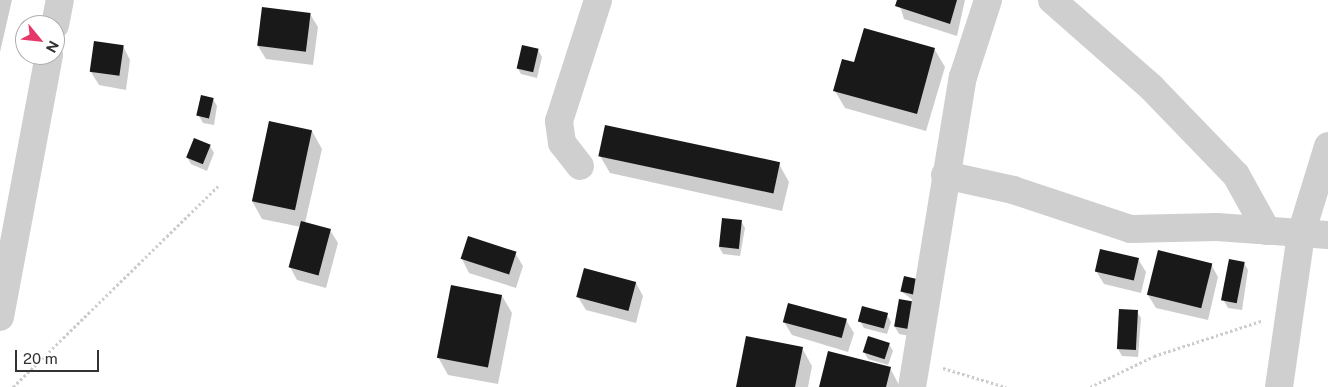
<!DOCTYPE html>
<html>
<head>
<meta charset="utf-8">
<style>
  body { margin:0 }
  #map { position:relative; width:1328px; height:387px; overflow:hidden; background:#fff; font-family:"Public Sans",sans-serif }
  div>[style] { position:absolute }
  .shadow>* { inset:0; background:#0003 }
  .building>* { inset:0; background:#191919; transform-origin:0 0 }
  .path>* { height:3px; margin-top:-1.5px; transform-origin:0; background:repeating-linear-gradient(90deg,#ccc 0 2.5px,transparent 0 5px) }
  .minor>* { height:28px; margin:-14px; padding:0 14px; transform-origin:14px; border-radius:14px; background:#cfcfcf }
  span { translate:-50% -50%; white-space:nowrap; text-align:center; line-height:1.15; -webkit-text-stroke:5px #fff; paint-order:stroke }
  .north { position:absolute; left:15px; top:15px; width:50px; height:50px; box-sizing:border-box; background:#fff; border:1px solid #adadad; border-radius:50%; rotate:118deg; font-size:14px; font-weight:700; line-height:20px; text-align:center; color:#323232 }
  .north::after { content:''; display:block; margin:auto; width:18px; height:22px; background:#e63868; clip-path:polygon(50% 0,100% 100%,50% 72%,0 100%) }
  .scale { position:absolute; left:15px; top:350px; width:84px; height:22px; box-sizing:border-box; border:2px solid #323232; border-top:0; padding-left:6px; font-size:15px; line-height:18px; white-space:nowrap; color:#323232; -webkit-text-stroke:4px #fff; paint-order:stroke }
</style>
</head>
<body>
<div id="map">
  <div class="shadow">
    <i style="clip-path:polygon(0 0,12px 0,0 52px)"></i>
    <i style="clip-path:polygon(898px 0,965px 0,957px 36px,904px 19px)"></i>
    <i style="clip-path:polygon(310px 14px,318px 27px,313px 65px,266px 59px,258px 46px)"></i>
    <i style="clip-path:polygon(865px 30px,935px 50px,945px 67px,926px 131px,845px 108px,835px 91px,855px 64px)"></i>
    <i style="clip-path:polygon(123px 46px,130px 60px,126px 90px,99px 85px,91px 72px)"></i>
    <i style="clip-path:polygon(538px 50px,542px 57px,537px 78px,521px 74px,517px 67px)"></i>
    <i style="clip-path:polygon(213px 99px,217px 106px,214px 125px,203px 123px,199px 116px)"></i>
    <i style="clip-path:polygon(270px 122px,312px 131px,322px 149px,305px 223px,330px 230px,338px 243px,326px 288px,297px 280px,290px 267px,301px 227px,262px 219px,252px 201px)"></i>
    <i style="clip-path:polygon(210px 146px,214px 153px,207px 171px,191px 164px,187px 157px)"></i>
    <i style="clip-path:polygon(600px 156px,779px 164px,789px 182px,782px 211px,610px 173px)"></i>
    <i style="clip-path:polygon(741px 221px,745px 228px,740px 256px,723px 254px,719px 247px)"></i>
    <i style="clip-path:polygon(515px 253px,523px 266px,516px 288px,469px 273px,462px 259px)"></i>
    <i style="clip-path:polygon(1138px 259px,1146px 272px,1141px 293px,1104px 284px,1096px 271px)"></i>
    <i style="clip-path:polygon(1244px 263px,1248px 270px,1242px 310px,1228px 308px,1224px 301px)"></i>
    <i style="clip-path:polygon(1211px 264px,1218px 277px,1208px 320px,1156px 308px,1148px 295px)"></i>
    <i style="clip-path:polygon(924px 282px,921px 338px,899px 334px,895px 327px,914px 301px,902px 292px)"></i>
    <i style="clip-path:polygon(636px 283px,643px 296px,636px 323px,586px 310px,578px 297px)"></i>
    <i style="clip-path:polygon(502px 296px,512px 313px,498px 384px,448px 375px,438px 357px)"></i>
    <i style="clip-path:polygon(1121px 310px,1137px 312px,1141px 318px,1138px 357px,1122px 356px,1118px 349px)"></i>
    <i style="clip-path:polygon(887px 315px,891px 322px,887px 334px,864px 328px,860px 321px)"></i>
    <i style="clip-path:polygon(846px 320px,854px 333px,848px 352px,792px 335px,784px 322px)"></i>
    <i style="clip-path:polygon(889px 344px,893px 351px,888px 365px,868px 359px,864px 352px)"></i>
    <i style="clip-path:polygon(802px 348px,812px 366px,808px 387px,737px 387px)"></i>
    <i style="clip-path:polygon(890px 368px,900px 387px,820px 387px)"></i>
  </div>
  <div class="building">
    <i style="clip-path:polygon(897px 0,957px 0,950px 24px,895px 6px)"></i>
    <i style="left:262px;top:7px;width:49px;height:39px;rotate:7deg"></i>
    <i style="clip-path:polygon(864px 28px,935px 48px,917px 114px,833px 91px,842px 59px,854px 62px)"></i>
    <i style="left:94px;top:41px;width:30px;height:31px;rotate:8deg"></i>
    <i style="left:522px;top:45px;width:17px;height:24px;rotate:13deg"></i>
    <i style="left:201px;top:95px;width:13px;height:21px;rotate:13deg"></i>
    <i style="left:269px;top:121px;width:44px;height:82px;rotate:12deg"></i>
    <i style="left:605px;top:125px;width:179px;height:32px;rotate:12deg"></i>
    <i style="left:194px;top:138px;width:18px;height:21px;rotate:22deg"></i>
    <i style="left:722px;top:218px;width:20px;height:29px;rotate:6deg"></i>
    <i style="left:301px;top:221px;width:31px;height:48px;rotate:15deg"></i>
    <i style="left:468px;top:236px;width:51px;height:24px;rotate:18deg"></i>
    <i style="left:1100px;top:249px;width:40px;height:23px;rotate:13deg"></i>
    <i style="left:1158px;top:250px;width:56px;height:46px;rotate:14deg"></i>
    <i style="left:1229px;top:259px;width:16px;height:42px;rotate:11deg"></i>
    <i style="left:584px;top:268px;width:54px;height:30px;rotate:15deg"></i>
    <i style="left:904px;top:276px;width:22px;height:16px;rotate:13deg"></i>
    <i style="left:451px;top:285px;width:52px;height:74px;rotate:11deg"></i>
    <i style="left:899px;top:299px;width:23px;height:28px;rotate:10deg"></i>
    <i style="left:788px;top:303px;width:61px;height:20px;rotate:15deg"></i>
    <i style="left:862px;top:306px;width:27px;height:16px;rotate:15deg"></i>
    <i style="left:1119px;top:309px;width:19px;height:40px;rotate:3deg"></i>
    <i style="clip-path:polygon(746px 336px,803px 347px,795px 387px,736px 387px)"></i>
    <i style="left:868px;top:336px;width:23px;height:17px;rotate:18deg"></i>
    <i style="clip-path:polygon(828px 351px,891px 367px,886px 387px,819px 387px)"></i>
  </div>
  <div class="path">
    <i style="left:943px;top:368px;width:66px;rotate:16.8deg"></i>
    <i style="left:13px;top:387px;width:287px;rotate:-44.4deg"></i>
    <i style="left:1090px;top:387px;width:71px;rotate:-25.8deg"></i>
    <i style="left:1154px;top:356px;width:113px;rotate:-18.1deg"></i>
  </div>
  <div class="minor">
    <i style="left:1052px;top:0;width:132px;rotate:41.3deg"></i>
    <i style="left:1151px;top:87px;width:122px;rotate:46deg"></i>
    <i style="left:1236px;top:175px;width:64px;rotate:61deg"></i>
    <i style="left:55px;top:25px;width:25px;rotate:-79deg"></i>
    <i style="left:580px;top:166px;width:29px;rotate:-128deg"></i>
    <i style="left:562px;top:143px;width:22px;rotate:-98deg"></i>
    <i style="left:559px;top:121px;width:127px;rotate:-72.1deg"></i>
    <i style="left:945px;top:175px;width:70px;rotate:12.4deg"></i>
    <i style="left:1013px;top:190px;width:123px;rotate:18.4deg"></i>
    <i style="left:1130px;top:229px;width:87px;rotate:-1.3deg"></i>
    <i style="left:1217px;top:227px;width:111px;rotate:4.1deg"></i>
    <i style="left:0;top:317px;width:267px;rotate:-79.4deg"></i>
    <i style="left:912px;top:387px;width:314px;rotate:-80.7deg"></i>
    <i style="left:963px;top:77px;width:81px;rotate:-72deg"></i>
    <i style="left:1279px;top:387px;width:155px;rotate:-81.8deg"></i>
    <i style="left:1301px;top:234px;width:92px;rotate:-72.9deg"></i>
  </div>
  <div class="north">N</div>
  <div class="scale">20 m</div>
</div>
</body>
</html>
